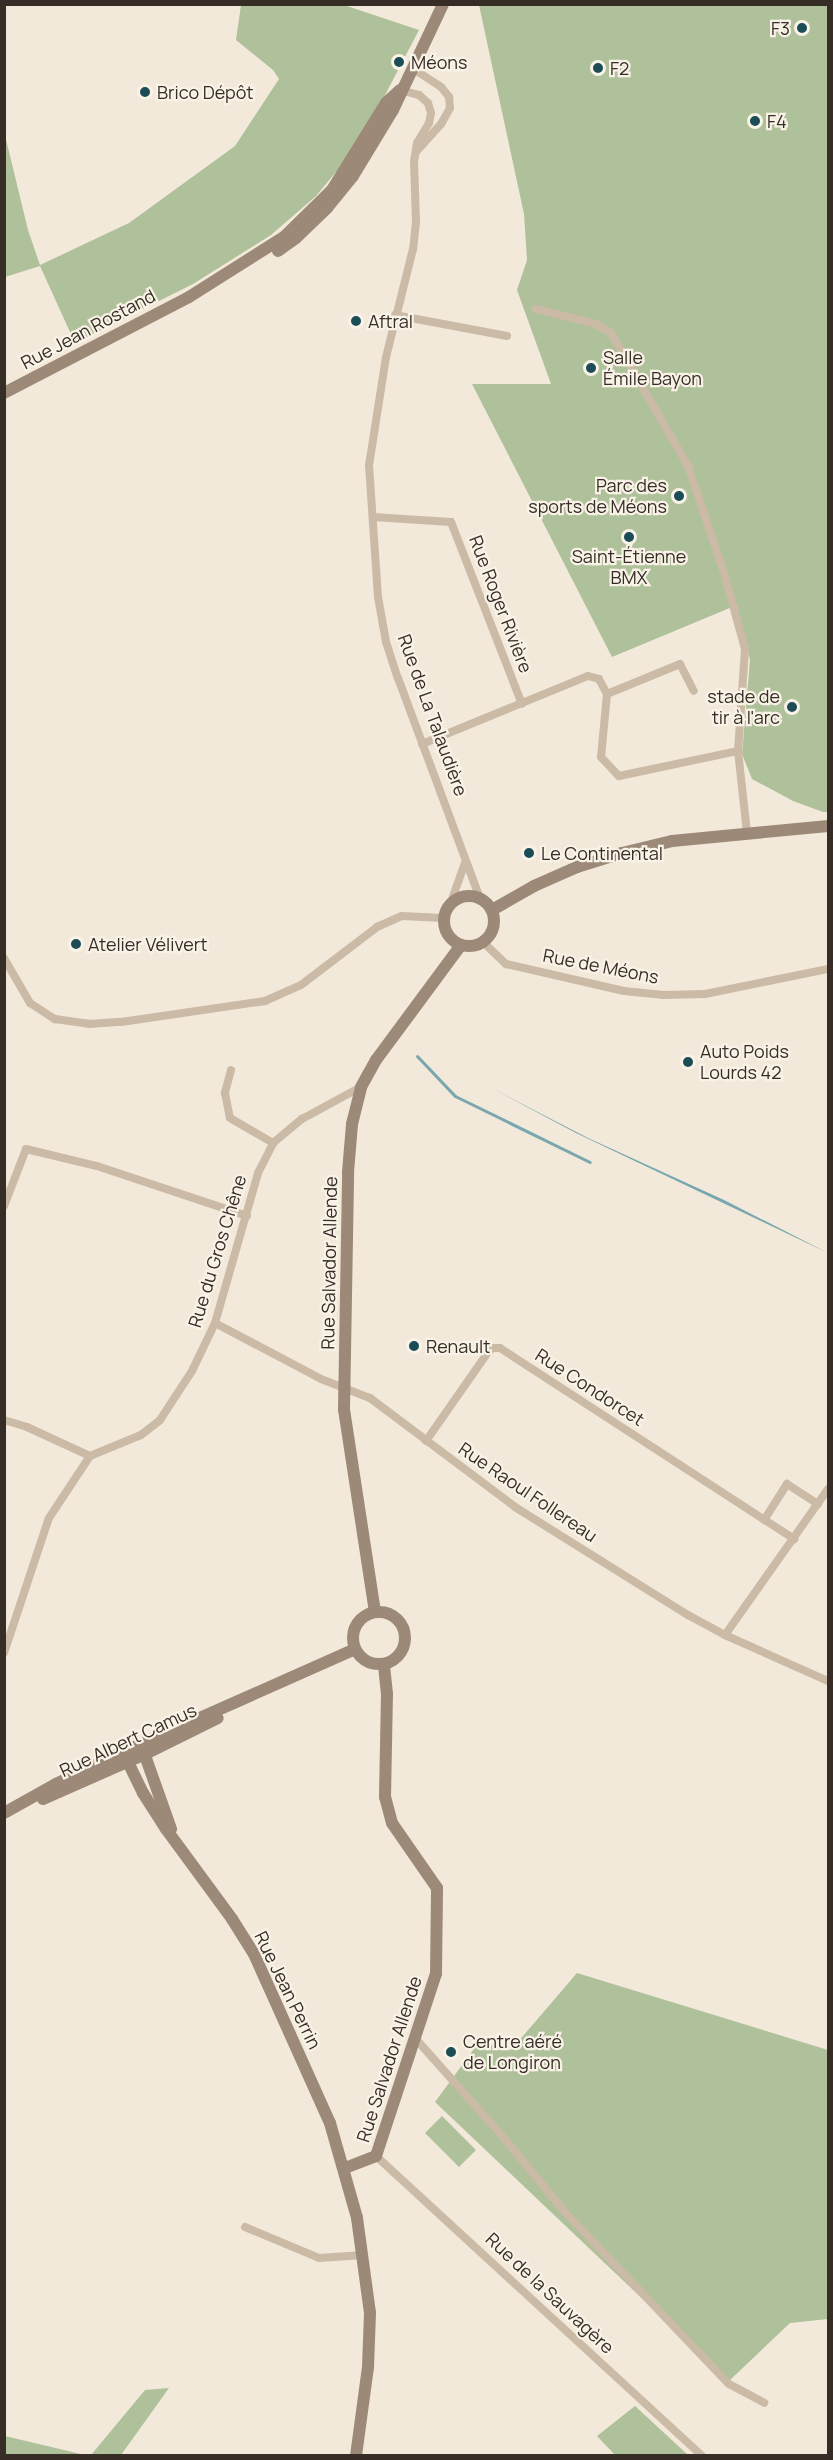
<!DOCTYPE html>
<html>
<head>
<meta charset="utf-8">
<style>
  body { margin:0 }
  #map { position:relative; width:833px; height:2460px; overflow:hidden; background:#f2e9da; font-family:Manrope,sans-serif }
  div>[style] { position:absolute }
  .green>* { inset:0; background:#afc19a; transform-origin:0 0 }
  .water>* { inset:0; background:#79a7af }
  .stream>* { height:3px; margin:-1.5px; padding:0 1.5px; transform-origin:1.5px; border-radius:1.5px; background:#79a7af }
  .street>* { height:8px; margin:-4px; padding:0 4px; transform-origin:4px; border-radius:4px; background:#cabaa6 }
  .secondary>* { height:12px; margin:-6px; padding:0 6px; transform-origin:6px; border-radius:6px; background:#9d8977 }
  .secondary>.ring { margin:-6px; padding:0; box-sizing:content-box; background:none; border:12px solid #9d8977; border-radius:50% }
  .dots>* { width:16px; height:16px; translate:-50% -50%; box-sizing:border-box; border:3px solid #f9f2e6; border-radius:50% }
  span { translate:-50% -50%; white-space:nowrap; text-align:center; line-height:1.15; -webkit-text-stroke:4.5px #f9f2e6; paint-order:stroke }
  .poi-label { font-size:18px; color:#362d27 }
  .right { translate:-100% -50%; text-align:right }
  .left { translate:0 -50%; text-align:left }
  .street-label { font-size:18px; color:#362d27 }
  .frame { position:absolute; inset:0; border:6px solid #362d27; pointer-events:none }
</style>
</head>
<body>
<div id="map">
  <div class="green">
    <i style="clip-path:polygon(241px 5px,344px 5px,419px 30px,360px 143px,316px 196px,271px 235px,193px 284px,75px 343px,40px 266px,5px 277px,4px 131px,28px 230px,40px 265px,129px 223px,235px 146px,279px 79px,273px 70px,236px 40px)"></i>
    <i style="clip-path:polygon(479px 5px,828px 5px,828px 812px,823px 812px,793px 801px,752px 779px,742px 754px,750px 660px,737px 605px,612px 657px,472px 384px,551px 384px,517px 290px,527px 260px,524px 214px)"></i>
    <i style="clip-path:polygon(577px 1973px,828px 2050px,828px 2319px,790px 2323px,729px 2381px,435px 2102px,479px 2042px,511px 2050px)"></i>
    <i style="left:442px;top:2116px;width:48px;height:24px;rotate:45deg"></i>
    <i style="clip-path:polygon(169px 2388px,121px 2455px,91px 2455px,145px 2390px)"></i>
    <i style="clip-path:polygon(635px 2406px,688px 2455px,615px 2455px,597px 2436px)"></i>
    <i style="clip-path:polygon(4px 2436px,5px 2436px,85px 2455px,5px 2455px)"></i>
  </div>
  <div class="water">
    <i style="clip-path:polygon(489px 1087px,588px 1138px,724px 1200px,828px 1253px,576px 1133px)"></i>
  </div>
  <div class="stream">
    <i style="left:417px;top:1056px;width:55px;rotate:46.5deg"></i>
    <i style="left:455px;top:1096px;width:150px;rotate:26.1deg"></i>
  </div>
  <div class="street">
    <i style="left:412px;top:68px;width:35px;rotate:33deg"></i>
    <i style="left:441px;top:87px;width:13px;rotate:51deg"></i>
    <i style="left:449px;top:97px;width:11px;rotate:85deg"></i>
    <i style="left:450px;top:108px;width:18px;rotate:119deg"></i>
    <i style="left:441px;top:124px;width:36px;rotate:132deg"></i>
    <i style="left:400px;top:90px;width:20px;rotate:15deg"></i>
    <i style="left:419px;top:95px;width:12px;rotate:42deg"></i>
    <i style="left:428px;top:103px;width:10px;rotate:73deg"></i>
    <i style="left:431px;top:113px;width:10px;rotate:101deg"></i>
    <i style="left:429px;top:123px;width:23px;rotate:121deg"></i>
    <i style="left:417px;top:143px;width:18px;rotate:99deg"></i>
    <i style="left:414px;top:161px;width:61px;rotate:88.1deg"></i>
    <i style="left:416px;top:222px;width:27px;rotate:96deg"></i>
    <i style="left:413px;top:249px;width:111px;rotate:104deg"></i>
    <i style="left:386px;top:357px;width:109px;rotate:98.9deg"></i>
    <i style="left:369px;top:465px;width:132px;rotate:86.1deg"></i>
    <i style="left:378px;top:597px;width:46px;rotate:79.9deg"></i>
    <i style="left:386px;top:642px;width:38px;rotate:72deg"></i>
    <i style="left:398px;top:678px;width:235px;rotate:69.6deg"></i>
    <i style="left:536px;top:309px;width:62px;rotate:14deg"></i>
    <i style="left:596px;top:324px;width:17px;rotate:31deg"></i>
    <i style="left:611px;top:333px;width:154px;rotate:59.9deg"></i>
    <i style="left:688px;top:466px;width:116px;rotate:71.4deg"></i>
    <i style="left:725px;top:576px;width:76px;rotate:74.7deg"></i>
    <i style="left:745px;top:649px;width:102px;rotate:93.9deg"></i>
    <i style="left:738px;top:751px;width:81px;rotate:83.7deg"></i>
    <i style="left:395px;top:315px;width:114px;rotate:10.6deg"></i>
    <i style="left:373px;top:517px;width:78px;rotate:3.7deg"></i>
    <i style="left:451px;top:522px;width:195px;rotate:68.7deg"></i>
    <i style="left:607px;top:694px;width:79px;rotate:-22.3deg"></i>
    <i style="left:680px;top:664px;width:30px;rotate:63deg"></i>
    <i style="left:422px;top:744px;width:179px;rotate:-22.3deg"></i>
    <i style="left:588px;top:676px;width:11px;rotate:15deg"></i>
    <i style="left:599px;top:679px;width:17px;rotate:62deg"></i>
    <i style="left:607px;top:694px;width:63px;rotate:95.4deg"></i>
    <i style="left:601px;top:757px;width:26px;rotate:47deg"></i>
    <i style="left:619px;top:776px;width:122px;rotate:-11.9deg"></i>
    <i style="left:451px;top:902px;width:41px;rotate:-70.3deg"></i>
    <i style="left:483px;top:942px;width:32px;rotate:44deg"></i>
    <i style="left:506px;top:964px;width:121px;rotate:12.9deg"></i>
    <i style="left:624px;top:991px;width:40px;rotate:5.7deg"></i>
    <i style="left:664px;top:995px;width:41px;rotate:-1.4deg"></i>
    <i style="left:705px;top:994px;width:126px;rotate:-11.5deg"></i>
    <i style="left:4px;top:958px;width:52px;rotate:60deg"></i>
    <i style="left:30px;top:1003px;width:30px;rotate:33deg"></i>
    <i style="left:55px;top:1019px;width:34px;rotate:8deg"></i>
    <i style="left:89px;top:1024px;width:32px;rotate:-4deg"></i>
    <i style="left:121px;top:1022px;width:146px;rotate:-8.3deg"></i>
    <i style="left:265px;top:1001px;width:39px;rotate:-24deg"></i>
    <i style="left:301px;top:985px;width:96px;rotate:-37.3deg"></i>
    <i style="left:377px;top:927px;width:27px;rotate:-24deg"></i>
    <i style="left:402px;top:916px;width:41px;rotate:2.8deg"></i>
    <i style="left:231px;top:1070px;width:24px;rotate:105deg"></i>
    <i style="left:225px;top:1093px;width:25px;rotate:79deg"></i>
    <i style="left:230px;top:1118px;width:50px;rotate:30.2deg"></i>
    <i style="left:4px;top:1206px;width:61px;rotate:-68.9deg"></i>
    <i style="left:26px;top:1149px;width:73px;rotate:13.5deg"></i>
    <i style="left:97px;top:1166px;width:158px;rotate:18.4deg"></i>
    <i style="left:215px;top:1323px;width:120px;rotate:27.8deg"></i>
    <i style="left:321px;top:1379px;width:53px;rotate:21.2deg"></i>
    <i style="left:370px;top:1398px;width:181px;rotate:36.9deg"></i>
    <i style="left:515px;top:1507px;width:204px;rotate:32deg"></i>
    <i style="left:688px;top:1615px;width:42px;rotate:28.4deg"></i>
    <i style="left:725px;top:1635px;width:113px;rotate:24.1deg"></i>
    <i style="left:4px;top:1420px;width:24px;rotate:17deg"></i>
    <i style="left:27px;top:1427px;width:69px;rotate:24.7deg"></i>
    <i style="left:426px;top:1441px;width:108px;rotate:-55.1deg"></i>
    <i style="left:488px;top:1352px;width:6px;rotate:-39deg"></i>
    <i style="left:493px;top:1348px;width:7px"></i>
    <i style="left:500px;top:1348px;width:351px;rotate:33deg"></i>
    <i style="left:764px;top:1520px;width:43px;rotate:-57.4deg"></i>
    <i style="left:787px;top:1484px;width:37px;rotate:33deg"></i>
    <i style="left:725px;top:1635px;width:179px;rotate:-54.8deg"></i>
    <i style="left:4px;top:1653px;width:142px;rotate:-71.6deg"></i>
    <i style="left:49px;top:1518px;width:74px;rotate:-56.5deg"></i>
    <i style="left:90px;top:1456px;width:55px;rotate:-22.4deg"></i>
    <i style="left:141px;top:1435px;width:24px;rotate:-38deg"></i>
    <i style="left:160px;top:1420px;width:59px;rotate:-56.9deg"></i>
    <i style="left:192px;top:1371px;width:53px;rotate:-64.4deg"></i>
    <i style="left:215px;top:1323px;width:156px;rotate:-74deg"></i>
    <i style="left:258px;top:1173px;width:34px;rotate:-63deg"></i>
    <i style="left:273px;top:1143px;width:38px;rotate:-40deg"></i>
    <i style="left:302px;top:1119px;width:67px;rotate:-28.5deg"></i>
    <i style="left:415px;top:2038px;width:134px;rotate:48.3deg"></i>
    <i style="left:504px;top:2138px;width:94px;rotate:50.6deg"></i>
    <i style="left:564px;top:2211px;width:239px;rotate:46.4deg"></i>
    <i style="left:729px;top:2384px;width:40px;rotate:28deg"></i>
    <i style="left:376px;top:2156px;width:443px;rotate:42.6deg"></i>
    <i style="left:245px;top:2227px;width:80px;rotate:22.7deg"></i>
    <i style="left:319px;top:2258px;width:45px;rotate:-3.8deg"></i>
  </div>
  <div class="secondary">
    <i style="left:278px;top:251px;width:22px;rotate:-36deg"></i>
    <i style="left:296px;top:238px;width:43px;rotate:-44.1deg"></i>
    <i style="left:327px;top:208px;width:41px;rotate:-50.9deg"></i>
    <i style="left:353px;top:176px;width:77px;rotate:-58.8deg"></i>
    <i style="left:393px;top:110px;width:117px;rotate:-64.7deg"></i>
    <i style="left:4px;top:393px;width:208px;rotate:-27.4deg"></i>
    <i style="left:189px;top:297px;width:112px;rotate:-32.3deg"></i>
    <i style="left:284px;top:237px;width:67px;rotate:-44.4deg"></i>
    <i style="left:332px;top:190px;width:102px;rotate:-58.2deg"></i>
    <i style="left:386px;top:103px;width:19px;rotate:-43deg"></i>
    <i class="ring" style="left:444px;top:896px;width:38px;height:38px"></i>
    <i style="left:492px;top:910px;width:48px;rotate:-29.7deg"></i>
    <i style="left:534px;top:886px;width:47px;rotate:-23.8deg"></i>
    <i style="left:577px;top:867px;width:47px;rotate:-17.3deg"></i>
    <i style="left:622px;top:853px;width:51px;rotate:-13.5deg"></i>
    <i style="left:672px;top:841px;width:157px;rotate:-5.5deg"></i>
    <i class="ring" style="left:353px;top:1612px;width:40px;height:40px"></i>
    <i style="left:375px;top:1612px;width:204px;rotate:-98.7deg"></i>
    <i style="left:344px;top:1410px;width:238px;rotate:-89deg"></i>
    <i style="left:348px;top:1172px;width:48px;rotate:-85.2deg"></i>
    <i style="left:352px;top:1124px;width:38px;rotate:-76deg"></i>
    <i style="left:361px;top:1087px;width:31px;rotate:-61deg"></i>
    <i style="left:376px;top:1060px;width:143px;rotate:-53.5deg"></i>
    <i style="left:142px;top:1747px;width:87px;rotate:70.5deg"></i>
    <i style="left:123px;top:1752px;width:46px;rotate:64deg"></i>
    <i style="left:143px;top:1793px;width:43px;rotate:57.4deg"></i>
    <i style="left:166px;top:1829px;width:112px;rotate:53.7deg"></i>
    <i style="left:232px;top:1919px;width:41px;rotate:57.8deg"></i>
    <i style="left:254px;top:1954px;width:185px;rotate:65.8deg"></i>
    <i style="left:330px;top:2123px;width:99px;rotate:74.1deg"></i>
    <i style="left:357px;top:2218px;width:96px;rotate:82.2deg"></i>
    <i style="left:370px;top:2313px;width:54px;rotate:92.1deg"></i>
    <i style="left:368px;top:2367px;width:90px;rotate:97.7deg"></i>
    <i style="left:43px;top:1799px;width:111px;rotate:-23.8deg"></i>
    <i style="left:145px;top:1754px;width:81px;rotate:-26.3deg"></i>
    <i style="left:4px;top:1813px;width:60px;rotate:-29.1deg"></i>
    <i style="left:56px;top:1784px;width:74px;rotate:-25.5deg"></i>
    <i style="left:123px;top:1752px;width:254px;rotate:-23.9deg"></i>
    <i style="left:345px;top:2168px;width:33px;rotate:-21deg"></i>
    <i style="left:376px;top:2156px;width:192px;rotate:-71.8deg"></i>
    <i style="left:436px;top:1974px;width:86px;rotate:-89.3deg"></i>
    <i style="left:437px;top:1888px;width:79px;rotate:-124.7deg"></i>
    <i style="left:392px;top:1823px;width:27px;rotate:-105deg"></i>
    <i style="left:385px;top:1797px;width:103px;rotate:-88.9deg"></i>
    <i style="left:387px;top:1694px;width:30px;rotate:-96deg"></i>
  </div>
  <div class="dots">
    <i style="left:802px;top:28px;background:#1c4d57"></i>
    <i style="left:399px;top:62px;background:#1c4d57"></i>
    <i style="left:598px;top:68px;background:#1c4d57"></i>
    <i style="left:145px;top:92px;background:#1c4d57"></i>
    <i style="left:755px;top:121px;background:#1c4d57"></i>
    <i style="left:356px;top:321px;background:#1c4d57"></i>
    <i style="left:591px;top:368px;background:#1c4d57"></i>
    <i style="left:679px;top:496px;background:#1c4d57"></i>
    <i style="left:629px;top:537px;background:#1c4d57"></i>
    <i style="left:792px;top:707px;background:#1c4d57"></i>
    <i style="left:529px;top:853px;background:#1c4d57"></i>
    <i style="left:76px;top:944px;background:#1c4d57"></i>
    <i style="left:688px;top:1062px;background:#1c4d57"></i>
    <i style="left:414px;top:1346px;background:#1c4d57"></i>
    <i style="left:451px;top:2052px;background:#1c4d57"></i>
  </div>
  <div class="poi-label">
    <span class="right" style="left:790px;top:28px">F3</span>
    <span class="left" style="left:411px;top:62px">Méons</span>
    <span class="left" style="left:610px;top:68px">F2</span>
    <span class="left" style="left:157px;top:92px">Brico Dépôt</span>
    <span class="left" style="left:767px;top:121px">F4</span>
    <span class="left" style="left:368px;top:321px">Aftral</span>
    <span class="left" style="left:603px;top:368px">Salle<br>Émile Bayon</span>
    <span class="right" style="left:667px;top:496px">Parc des<br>sports de Méons</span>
    <span style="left:629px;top:567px">Saint-Étienne<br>BMX</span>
    <span class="right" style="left:780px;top:707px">stade de<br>tir à l'arc</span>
    <span class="left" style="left:541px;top:853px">Le Continental</span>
    <span class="left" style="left:88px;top:944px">Atelier Vélivert</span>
    <span class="left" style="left:700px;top:1062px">Auto Poids<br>Lourds 42</span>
    <span class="left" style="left:426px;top:1346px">Renault</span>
    <span class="left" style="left:463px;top:2052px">Centre aéré<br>de Longiron</span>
  </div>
  <div class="street-label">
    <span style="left:88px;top:329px;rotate:-28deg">Rue Jean Rostand</span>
    <span style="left:501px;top:604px;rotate:69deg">Rue Roger Rivière</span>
    <span style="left:433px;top:715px;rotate:70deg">Rue de La Talaudière</span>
    <span style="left:601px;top:966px;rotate:11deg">Rue de Méons</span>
    <span style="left:217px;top:1251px;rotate:-73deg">Rue du Gros Chêne</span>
    <span style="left:329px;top:1263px;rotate:-89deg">Rue Salvador Allende</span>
    <span style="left:590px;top:1387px;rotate:33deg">Rue Condorcet</span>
    <span style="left:528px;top:1492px;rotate:34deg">Rue Raoul Follereau</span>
    <span style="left:128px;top:1740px;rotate:-25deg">Rue Albert Camus</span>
    <span style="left:288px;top:1990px;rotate:64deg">Rue Jean Perrin</span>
    <span style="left:389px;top:2059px;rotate:-72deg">Rue Salvador Allende</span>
    <span style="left:550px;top:2293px;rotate:43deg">Rue de la Sauvagère</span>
  </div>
  <div class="frame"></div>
</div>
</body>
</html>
